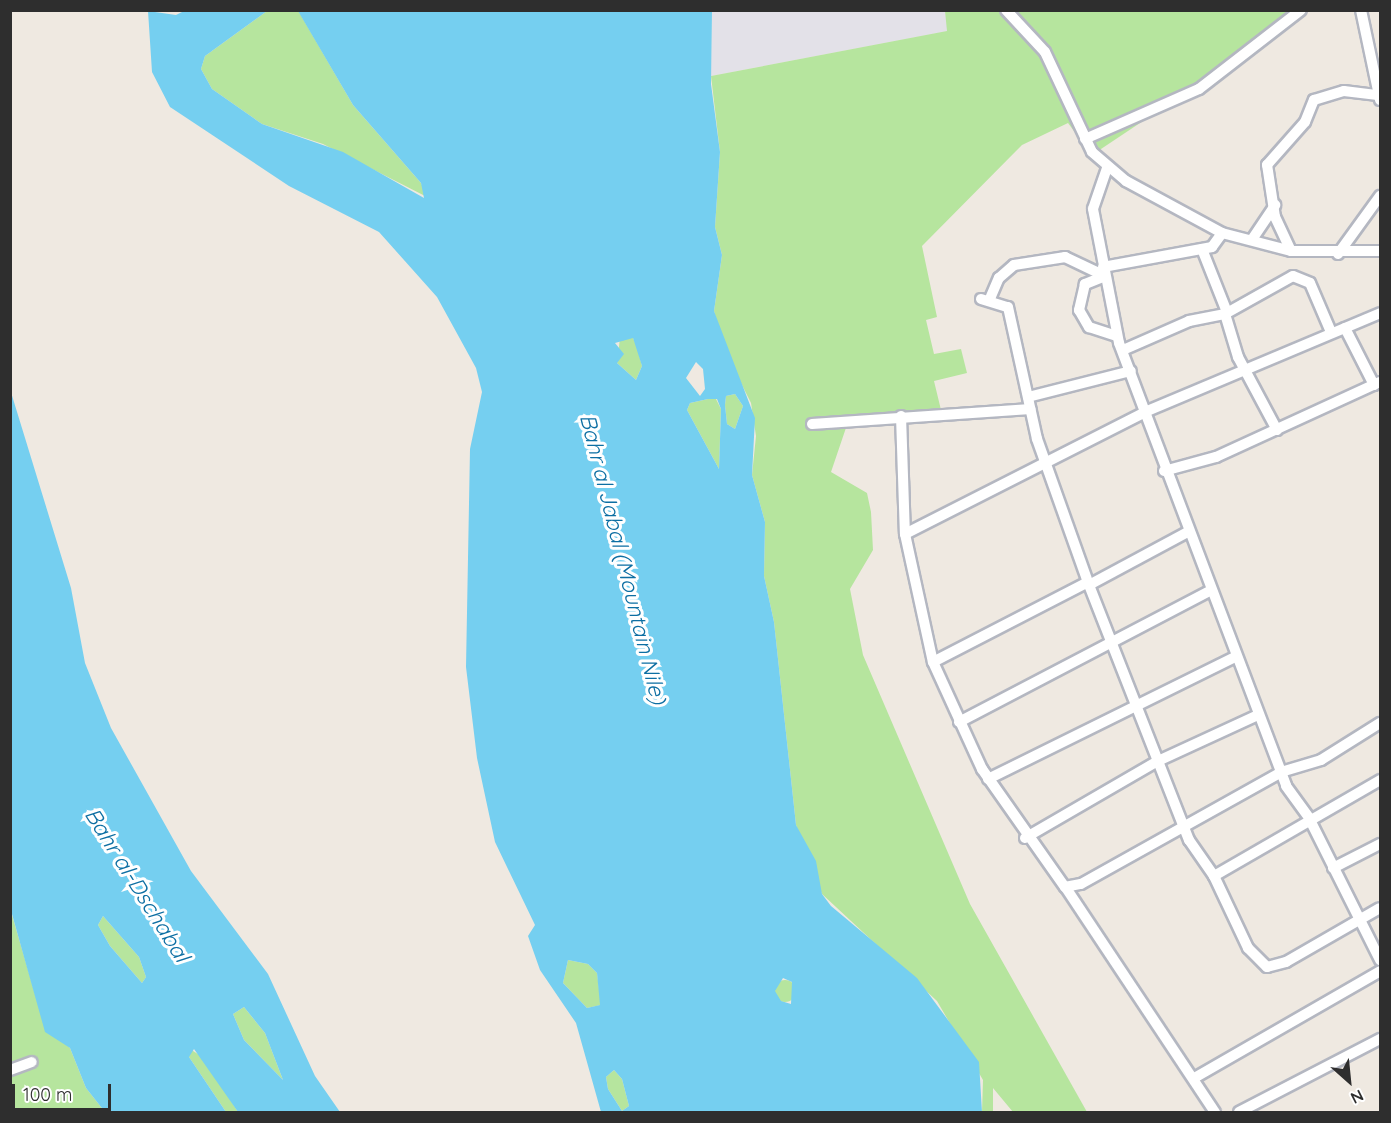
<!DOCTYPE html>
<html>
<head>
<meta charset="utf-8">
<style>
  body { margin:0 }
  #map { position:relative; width:1391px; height:1123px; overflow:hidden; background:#efe9e1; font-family:Quicksand,sans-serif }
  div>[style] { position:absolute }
  .industrial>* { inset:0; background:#e3e1e8 }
  .green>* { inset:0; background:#b6e59e }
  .round { border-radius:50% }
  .water>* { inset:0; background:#75cff0 }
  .roads { filter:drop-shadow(2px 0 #b4b7c1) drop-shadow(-2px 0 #b4b7c1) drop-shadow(0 2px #b4b7c1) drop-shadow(0 -2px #b4b7c1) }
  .minor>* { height:10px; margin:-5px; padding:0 5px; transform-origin:5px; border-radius:5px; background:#fff }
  span { translate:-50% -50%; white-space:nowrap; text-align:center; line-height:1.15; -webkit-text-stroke:6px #fff; paint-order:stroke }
  .water-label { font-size:22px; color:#0d6fa3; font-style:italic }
  .frame { position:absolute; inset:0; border:12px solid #2e2e2e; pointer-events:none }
  .north { position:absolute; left:1319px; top:1051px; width:60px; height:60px; -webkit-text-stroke:4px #fff; paint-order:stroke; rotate:153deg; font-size:16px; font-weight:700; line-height:24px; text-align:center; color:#2e2e2e }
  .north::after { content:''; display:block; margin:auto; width:21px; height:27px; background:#2e2e2e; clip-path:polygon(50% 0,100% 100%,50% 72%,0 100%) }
  .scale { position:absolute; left:12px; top:1084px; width:99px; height:27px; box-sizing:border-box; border:3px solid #2e2e2e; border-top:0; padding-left:8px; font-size:18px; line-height:21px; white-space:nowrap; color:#2e2e2e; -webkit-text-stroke:4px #fff; paint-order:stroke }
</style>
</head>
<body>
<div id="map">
  <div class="industrial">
    <i style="clip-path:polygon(712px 11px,945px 11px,948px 31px,711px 76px)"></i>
  </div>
  <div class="green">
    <i style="clip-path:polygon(267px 11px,299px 12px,353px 105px,421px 183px,427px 197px,323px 144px,262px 124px,212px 89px,201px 69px,205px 56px)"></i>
    <i style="clip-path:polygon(945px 11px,1308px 11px,1092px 155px,1068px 123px,1022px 145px,922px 246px,937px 317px,926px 320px,934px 354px,961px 349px,967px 373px,934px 381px,941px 410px,849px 419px,831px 472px,867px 493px,871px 512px,873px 550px,850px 589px,863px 655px,970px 904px,1087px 1112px,1013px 1112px,993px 1088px,993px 1112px,982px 1112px,983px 1080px,937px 1001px,822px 894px,796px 825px,774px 622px,764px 576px,765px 522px,752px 475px,756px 436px,751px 403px,723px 347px,714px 311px,722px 255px,715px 227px,720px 152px,711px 76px,947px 31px)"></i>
    <i style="clip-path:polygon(620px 338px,633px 338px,637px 347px,642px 366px,636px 380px,617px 363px)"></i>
    <i style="clip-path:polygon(735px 394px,743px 406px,735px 429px,727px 424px,725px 405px,726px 396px)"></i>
    <i style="clip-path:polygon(708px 399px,716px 399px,721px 409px,719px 469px,687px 410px,690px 403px)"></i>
    <i style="clip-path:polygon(10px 908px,44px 1025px,70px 1048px,86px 1088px,105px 1112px,11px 1112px)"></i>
    <i style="clip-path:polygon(103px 916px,139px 957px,146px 977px,142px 983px,110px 946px,98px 925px)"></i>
    <i style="clip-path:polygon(568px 960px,588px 964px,597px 973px,601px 1005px,587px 1008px,563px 983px)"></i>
    <i class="round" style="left:774px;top:980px;width:22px;height:22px"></i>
    <i style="clip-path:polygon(244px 1007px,265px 1033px,283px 1080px,244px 1040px,233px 1014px)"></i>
    <i style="clip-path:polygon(190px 1049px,204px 1058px,238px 1112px,226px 1112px,189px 1057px)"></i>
    <i style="clip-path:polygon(614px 1070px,622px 1079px,629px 1106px,622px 1111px,608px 1089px,606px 1077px)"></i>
  </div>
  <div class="water">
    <i style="clip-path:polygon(evenodd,148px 11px,176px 15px,184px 11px,267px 11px,205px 56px,201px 69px,212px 89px,262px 124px,343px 152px,424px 198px,421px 183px,353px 105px,298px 11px,712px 11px,711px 84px,720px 152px,715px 227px,722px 255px,714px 311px,755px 418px,752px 475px,765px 522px,764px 576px,774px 622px,796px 825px,816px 861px,822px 894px,831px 906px,917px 978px,979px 1062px,982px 1112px,601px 1112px,576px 1023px,540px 970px,528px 936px,535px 925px,495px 842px,477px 758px,466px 667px,470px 449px,482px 392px,476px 368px,437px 297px,379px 232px,289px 186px,170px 107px,152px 72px,148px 11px,633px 338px,642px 366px,636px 380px,617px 363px,624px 354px,615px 343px,633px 338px,148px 11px,696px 362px,703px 369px,705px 389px,700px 396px,686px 378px,696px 362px,148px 11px,735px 394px,743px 406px,735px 429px,727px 424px,725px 405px,726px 396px,735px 394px,148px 11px,708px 399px,717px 399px,721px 409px,719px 469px,687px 410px,690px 403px,708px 399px,148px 11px,568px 960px,588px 964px,597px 973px,600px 1005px,587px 1008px,563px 983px,568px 960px,148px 11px,783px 978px,792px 982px,791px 1004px,781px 1001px,775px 991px,783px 978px,148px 11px,614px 1070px,622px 1079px,629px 1106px,622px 1111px,608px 1089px,606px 1077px,614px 1070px)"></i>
    <i style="clip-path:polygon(evenodd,10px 389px,71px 588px,85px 663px,111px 728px,191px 871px,268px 974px,315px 1076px,340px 1112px,238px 1112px,194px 1049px,189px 1057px,226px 1112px,105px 1112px,86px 1088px,70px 1048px,45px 1032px,10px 907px,10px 389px,103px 916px,139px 957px,146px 977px,142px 983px,110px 946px,98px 925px,103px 916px,10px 389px,244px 1007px,265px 1033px,283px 1080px,244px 1040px,233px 1014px,244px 1007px)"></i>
  </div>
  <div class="roads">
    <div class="minor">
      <i style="left:1006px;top:10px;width:57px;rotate:47.1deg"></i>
      <i style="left:1045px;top:52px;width:110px;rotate:64.8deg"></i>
      <i style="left:1092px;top:152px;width:45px;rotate:40.5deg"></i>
      <i style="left:1126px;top:181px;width:109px;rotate:28.4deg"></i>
      <i style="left:1222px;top:233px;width:71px;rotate:14.6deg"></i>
      <i style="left:1291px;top:251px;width:89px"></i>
      <i style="left:1361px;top:10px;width:92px;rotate:78.1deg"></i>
      <i style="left:1085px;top:139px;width:124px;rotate:-23.7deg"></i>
      <i style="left:1199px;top:89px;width:129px;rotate:-37.8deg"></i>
      <i style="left:1107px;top:168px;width:43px;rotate:108.9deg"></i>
      <i style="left:1093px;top:209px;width:136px;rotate:79deg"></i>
      <i style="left:1119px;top:343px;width:473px;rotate:69.3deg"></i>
      <i style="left:1286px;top:786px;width:39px;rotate:54deg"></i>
      <i style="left:1309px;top:818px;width:159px;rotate:63.4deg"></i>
      <i style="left:1253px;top:238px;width:40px;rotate:-56deg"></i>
      <i style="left:1202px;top:249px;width:68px;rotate:68.4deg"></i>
      <i style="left:1291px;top:251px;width:38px;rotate:-115deg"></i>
      <i style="left:1275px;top:217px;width:53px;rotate:-98.7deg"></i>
      <i style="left:1267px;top:165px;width:57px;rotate:-48.5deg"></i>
      <i style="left:1305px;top:122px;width:24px;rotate:-68deg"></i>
      <i style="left:1314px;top:100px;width:31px;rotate:-17deg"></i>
      <i style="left:1344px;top:91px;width:34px;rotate:7deg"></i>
      <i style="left:1338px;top:254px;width:72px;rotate:-54.1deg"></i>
      <i style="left:1103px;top:267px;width:111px;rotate:-10.4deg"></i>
      <i style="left:1212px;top:247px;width:17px;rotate:-54deg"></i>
      <i style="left:1105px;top:276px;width:22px;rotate:158deg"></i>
      <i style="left:1085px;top:284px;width:27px;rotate:103deg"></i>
      <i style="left:1079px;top:310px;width:20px;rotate:60deg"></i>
      <i style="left:1089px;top:327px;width:29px;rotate:18deg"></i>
      <i style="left:981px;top:299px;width:28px;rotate:17deg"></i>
      <i style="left:1008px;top:307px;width:135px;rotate:77.6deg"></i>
      <i style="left:1037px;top:439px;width:155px;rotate:70.4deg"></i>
      <i style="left:1089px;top:585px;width:274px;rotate:68.6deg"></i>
      <i style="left:1189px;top:840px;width:44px;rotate:55.2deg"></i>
      <i style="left:1214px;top:876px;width:192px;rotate:-30deg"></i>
      <i style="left:989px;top:301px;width:25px;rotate:-67deg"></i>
      <i style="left:999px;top:278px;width:20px;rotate:-41deg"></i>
      <i style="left:1014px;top:265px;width:52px;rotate:-8.9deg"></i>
      <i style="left:1065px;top:257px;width:44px;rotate:25.4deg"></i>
      <i style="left:1345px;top:328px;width:64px;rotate:63deg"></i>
      <i style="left:1123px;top:350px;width:72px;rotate:-23.7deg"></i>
      <i style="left:1189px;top:321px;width:37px;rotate:-11deg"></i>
      <i style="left:1028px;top:397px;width:106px;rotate:-14.2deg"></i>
      <i style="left:901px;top:416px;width:118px;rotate:88.1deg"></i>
      <i style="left:905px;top:534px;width:131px;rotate:77.7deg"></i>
      <i style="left:933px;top:662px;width:118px;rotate:65.4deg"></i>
      <i style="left:982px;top:769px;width:144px;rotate:54.9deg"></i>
      <i style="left:1065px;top:887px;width:16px;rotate:-11deg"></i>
      <i style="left:1081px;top:884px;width:229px;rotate:-29.2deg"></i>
      <i style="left:1281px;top:772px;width:42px;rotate:-16.7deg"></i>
      <i style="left:1321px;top:760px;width:70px;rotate:-32.1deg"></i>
      <i style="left:812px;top:424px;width:219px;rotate:-3.9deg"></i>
      <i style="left:1277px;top:430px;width:83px;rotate:-118.1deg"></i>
      <i style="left:1238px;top:357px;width:45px;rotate:-106.8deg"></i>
      <i style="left:1225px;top:314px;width:78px;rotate:-29.2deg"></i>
      <i style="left:1293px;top:276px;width:18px;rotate:22deg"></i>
      <i style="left:1310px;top:283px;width:53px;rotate:66.8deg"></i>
      <i style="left:1164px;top:471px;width:54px;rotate:-15.1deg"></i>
      <i style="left:1216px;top:457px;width:180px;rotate:-24.6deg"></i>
      <i style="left:905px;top:534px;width:269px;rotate:-26.9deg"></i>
      <i style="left:1145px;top:412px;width:255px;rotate:-22.8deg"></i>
      <i style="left:1089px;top:585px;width:112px;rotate:-28.2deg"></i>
      <i style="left:933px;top:662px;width:174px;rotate:-27.3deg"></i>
      <i style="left:959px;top:722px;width:283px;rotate:-27.6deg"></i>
      <i style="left:988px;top:779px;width:275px;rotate:-26.3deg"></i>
      <i style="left:1025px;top:838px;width:154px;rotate:-30.1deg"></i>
      <i style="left:1158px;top:761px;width:110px;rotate:-24.7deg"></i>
      <i style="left:1333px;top:868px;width:53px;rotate:-27.1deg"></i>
      <i style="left:1214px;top:876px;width:80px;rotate:64.7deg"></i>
      <i style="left:1248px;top:948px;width:27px;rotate:45deg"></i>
      <i style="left:1267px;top:967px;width:20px;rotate:-15deg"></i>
      <i style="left:1286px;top:962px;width:108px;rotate:-29.9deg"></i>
      <i style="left:1066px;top:888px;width:269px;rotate:56.4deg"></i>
      <i style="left:10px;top:1070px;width:23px;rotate:-20deg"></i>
      <i style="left:1196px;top:1077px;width:212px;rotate:-29.9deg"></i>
      <i style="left:1239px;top:1112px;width:159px;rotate:-27.4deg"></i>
    </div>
  </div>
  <div class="water-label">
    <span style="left:623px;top:559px;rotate:76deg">Bahr al Jabal (Mountain Nile)</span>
    <span style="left:137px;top:885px;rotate:58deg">Bahr al-Dschabal</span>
  </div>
  <div class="frame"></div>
  <div class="north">N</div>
  <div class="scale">100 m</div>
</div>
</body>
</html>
